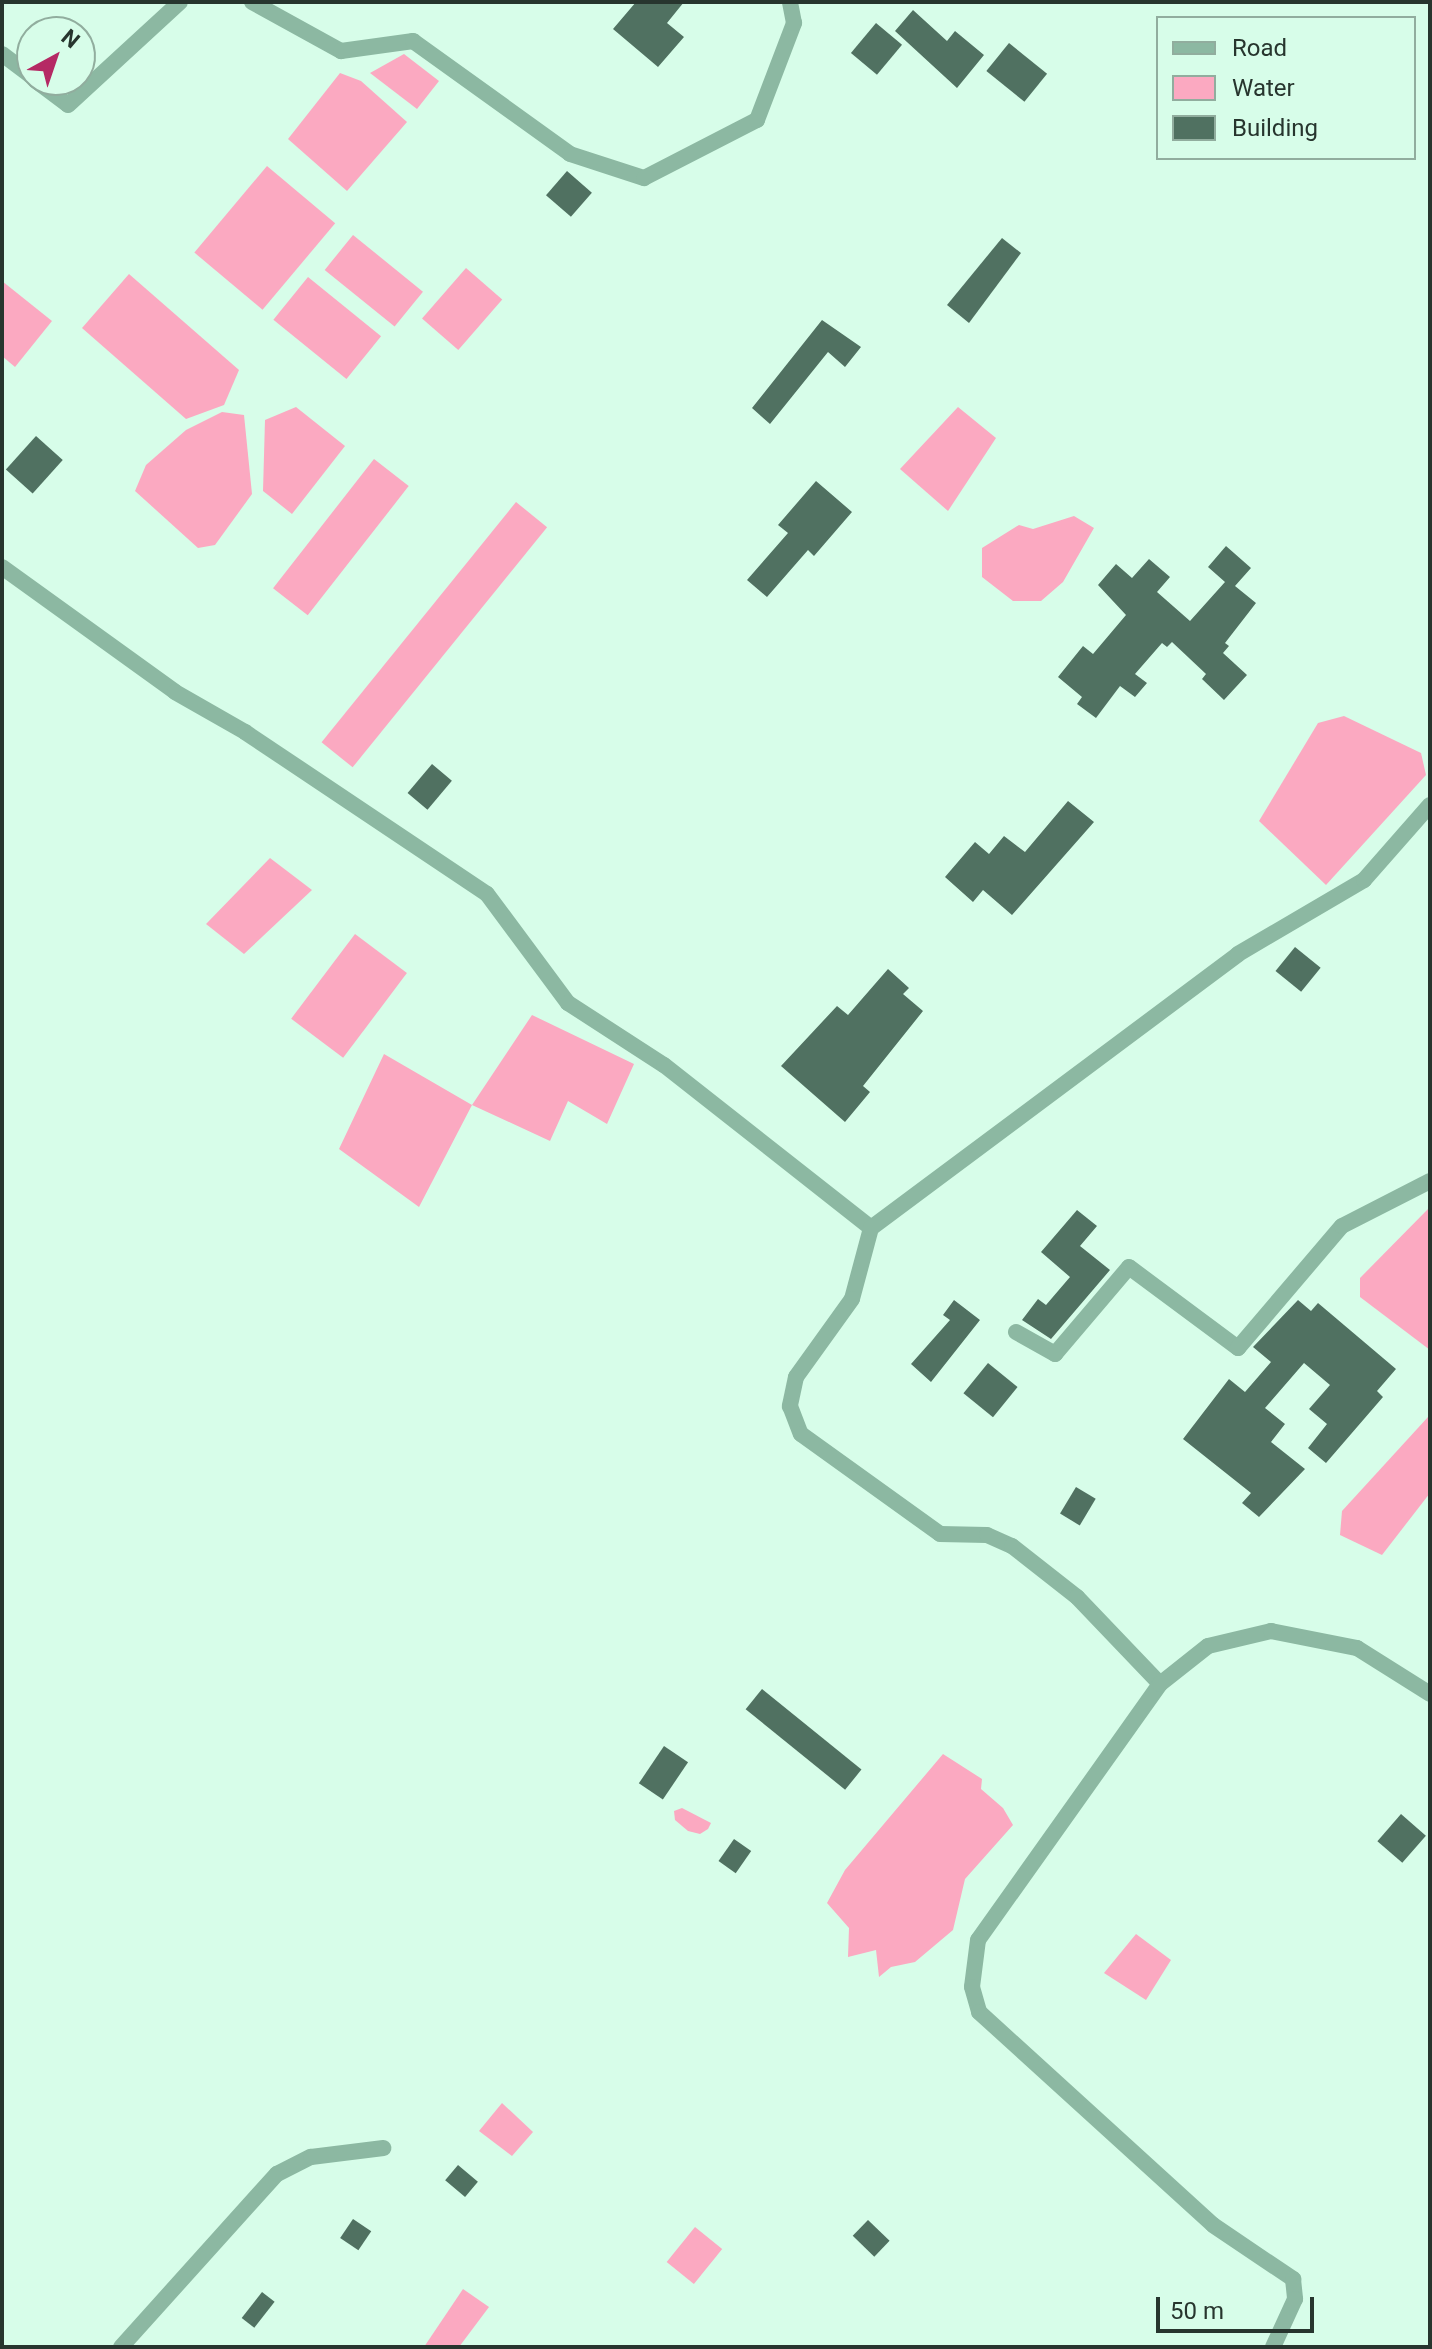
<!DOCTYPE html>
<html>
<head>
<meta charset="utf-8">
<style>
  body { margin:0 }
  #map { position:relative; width:1432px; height:2349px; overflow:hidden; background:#d7fde9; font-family:Roboto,sans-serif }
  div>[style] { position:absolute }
  .water>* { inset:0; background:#fba9c1; transform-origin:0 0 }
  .building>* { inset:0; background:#507161; transform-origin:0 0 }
  .minor>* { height:16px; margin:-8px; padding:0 8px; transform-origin:8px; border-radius:8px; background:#8cb8a2 }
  span { translate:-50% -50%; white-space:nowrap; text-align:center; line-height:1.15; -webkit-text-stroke:8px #d7fde9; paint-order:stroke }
  .frame { position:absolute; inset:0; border:4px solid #27352e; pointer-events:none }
  .legend { position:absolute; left:1156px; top:16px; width:260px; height:144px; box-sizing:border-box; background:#d7fde9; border:2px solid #91ad9e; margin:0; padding:10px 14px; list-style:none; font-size:24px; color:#27352e }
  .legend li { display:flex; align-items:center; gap:16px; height:40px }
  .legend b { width:40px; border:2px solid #91ad9e }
  .north { position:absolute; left:16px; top:16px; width:80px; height:80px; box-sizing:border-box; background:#d7fde9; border:2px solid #91ad9e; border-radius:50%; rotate:40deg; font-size:22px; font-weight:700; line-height:32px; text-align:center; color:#27352e }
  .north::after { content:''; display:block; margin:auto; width:28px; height:36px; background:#b52964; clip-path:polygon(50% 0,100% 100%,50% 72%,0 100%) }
  .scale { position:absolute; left:1156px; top:2297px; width:158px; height:36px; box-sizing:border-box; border:4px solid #27352e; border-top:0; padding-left:10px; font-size:24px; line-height:28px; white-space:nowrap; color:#27352e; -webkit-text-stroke:6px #d7fde9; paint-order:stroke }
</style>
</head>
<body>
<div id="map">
  <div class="water">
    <i style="clip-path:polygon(404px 54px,439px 81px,417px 109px,370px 73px)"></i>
    <i style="clip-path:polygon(340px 73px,361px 81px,407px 122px,347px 191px,288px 139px)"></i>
    <i style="left:267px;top:166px;width:89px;height:113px;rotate:40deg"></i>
    <i style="left:353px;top:235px;width:90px;height:45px;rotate:39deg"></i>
    <i style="left:466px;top:268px;width:48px;height:67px;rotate:41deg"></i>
    <i style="clip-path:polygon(129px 274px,239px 370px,224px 405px,186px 419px,82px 328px)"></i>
    <i style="left:308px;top:277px;width:94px;height:55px;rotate:39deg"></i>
    <i style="clip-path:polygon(2px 281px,52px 321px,15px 367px,2px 356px)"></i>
    <i style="clip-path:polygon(296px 407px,345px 446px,292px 514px,263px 491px,265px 420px)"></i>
    <i style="clip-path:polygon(958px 407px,996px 438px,948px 511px,900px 469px)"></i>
    <i style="clip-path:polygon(222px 412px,244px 415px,252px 494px,215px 545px,198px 548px,135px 491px,146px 465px,186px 430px)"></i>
    <i style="left:374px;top:459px;width:44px;height:164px;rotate:38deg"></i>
    <i style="left:516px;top:502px;width:40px;height:309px;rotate:39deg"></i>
    <i style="clip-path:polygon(1074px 516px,1094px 528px,1063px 582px,1041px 601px,1013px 601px,982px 577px,982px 548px,1019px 525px,1033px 529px)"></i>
    <i style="clip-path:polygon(1344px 716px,1421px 753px,1426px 775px,1326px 885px,1259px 821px,1318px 723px)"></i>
    <i style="clip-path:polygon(270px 858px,312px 890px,244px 954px,206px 924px)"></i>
    <i style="left:355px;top:934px;width:65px;height:106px;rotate:37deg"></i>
    <i style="clip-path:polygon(532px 1015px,634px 1064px,607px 1124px,568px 1101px,550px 1141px,472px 1105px,419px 1207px,339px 1149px,384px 1054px,472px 1105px)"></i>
    <i style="clip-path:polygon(1430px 1207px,1430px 1350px,1360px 1297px,1360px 1278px)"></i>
    <i style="clip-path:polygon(1428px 1417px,1430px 1493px,1382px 1555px,1340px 1535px,1342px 1511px)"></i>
    <i style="clip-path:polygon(943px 1754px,982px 1779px,981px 1789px,1003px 1808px,1013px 1825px,965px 1879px,953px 1930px,915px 1962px,891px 1967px,879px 1977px,876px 1950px,848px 1957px,849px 1928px,827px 1903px,845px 1870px)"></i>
    <i style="clip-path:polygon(682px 1808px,711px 1823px,708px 1829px,700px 1834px,688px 1831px,675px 1820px,674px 1811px)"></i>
    <i style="clip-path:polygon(1136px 1934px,1171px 1960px,1146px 2000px,1104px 1973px)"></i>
    <i style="clip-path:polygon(502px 2103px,533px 2132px,512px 2156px,479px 2131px)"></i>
    <i style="left:695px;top:2227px;width:35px;height:45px;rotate:39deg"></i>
    <i style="clip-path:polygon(463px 2289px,489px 2307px,459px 2347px,424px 2347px)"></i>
  </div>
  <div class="building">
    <i style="clip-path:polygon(636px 2px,684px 2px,667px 23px,684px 37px,658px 67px,613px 29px)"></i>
    <i style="clip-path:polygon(913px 10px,947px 41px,955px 31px,984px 55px,957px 88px,895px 31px)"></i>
    <i style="left:876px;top:23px;width:34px;height:39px;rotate:40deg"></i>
    <i style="left:1009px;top:43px;width:49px;height:36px;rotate:39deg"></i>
    <i style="left:567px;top:171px;width:33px;height:32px;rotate:41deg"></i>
    <i style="clip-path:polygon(1002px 238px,1021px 253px,969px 323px,947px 305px)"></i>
    <i style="clip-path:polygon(822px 320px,861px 347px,845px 367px,828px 352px,770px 424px,752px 408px)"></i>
    <i style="left:36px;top:436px;width:36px;height:45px;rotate:42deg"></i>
    <i style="clip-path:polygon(816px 481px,852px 512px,814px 556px,808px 550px,767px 597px,747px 580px,788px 533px,778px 525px)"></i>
    <i style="clip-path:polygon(1226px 546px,1251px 568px,1235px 586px,1256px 603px,1225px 643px,1229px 646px,1223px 653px,1247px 675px,1224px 700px,1202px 679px,1206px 674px,1172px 642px,1167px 647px,1162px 643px,1135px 674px,1147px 683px,1135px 697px,1120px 686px,1096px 718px,1077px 704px,1082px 697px,1058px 677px,1083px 646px,1093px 654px,1126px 615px,1098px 585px,1116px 564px,1132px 578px,1149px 559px,1170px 577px,1157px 592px,1190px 621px,1225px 582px,1208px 567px)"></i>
    <i style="left:432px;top:764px;width:26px;height:38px;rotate:40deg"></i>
    <i style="clip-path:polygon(1068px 801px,1094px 822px,1012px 915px,983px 890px,973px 902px,945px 877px,975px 842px,989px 854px,1004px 836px,1025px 852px)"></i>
    <i style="left:1295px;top:947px;width:33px;height:31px;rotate:39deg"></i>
    <i style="clip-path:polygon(888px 969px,909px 988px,903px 994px,923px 1011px,863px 1086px,870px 1092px,845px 1122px,781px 1066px,837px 1006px,848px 1015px)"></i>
    <i style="clip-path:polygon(1077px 1210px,1097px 1226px,1080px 1246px,1110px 1270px,1051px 1339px,1022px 1320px,1038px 1299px,1046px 1305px,1070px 1277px,1041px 1252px)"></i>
    <i style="clip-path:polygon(954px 1300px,980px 1320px,931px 1382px,911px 1364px,950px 1320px,943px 1315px)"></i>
    <i style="clip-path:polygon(1298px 1300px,1311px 1311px,1318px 1303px,1396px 1369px,1377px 1391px,1383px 1397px,1326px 1463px,1308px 1448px,1327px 1424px,1309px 1409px,1330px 1385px,1304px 1363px,1265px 1408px,1285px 1424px,1271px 1442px,1305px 1469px,1259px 1517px,1242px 1503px,1251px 1493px,1183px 1439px,1229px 1379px,1245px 1392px,1271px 1362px,1253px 1347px)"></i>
    <i style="left:988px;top:1363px;width:38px;height:39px;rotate:39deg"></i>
    <i style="left:1076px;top:1487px;width:23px;height:31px;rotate:31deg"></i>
    <i style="left:762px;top:1689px;width:128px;height:26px;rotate:39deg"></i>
    <i style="left:664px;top:1746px;width:29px;height:45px;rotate:34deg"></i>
    <i style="left:1401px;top:1814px;width:33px;height:36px;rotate:41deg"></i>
    <i style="left:734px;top:1839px;width:21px;height:27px;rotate:35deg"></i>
    <i style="left:458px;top:2165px;width:26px;height:20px;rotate:40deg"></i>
    <i style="left:353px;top:2219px;width:22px;height:23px;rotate:34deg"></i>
    <i style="left:868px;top:2220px;width:30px;height:22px;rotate:44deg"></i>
    <i style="left:262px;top:2292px;width:16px;height:33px;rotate:38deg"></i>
  </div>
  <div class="minor">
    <i style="left:252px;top:2px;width:102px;rotate:28.8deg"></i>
    <i style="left:341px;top:51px;width:73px;rotate:-7.9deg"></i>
    <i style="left:413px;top:41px;width:193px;rotate:35.7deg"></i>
    <i style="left:570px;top:154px;width:78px;rotate:18deg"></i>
    <i style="left:644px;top:178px;width:127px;rotate:-27.2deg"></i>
    <i style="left:757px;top:120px;width:104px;rotate:-69.1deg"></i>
    <i style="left:794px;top:23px;width:21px;rotate:-101deg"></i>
    <i style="left:2px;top:54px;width:38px;rotate:37deg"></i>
    <i style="left:35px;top:80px;width:41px;rotate:37.1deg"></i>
    <i style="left:68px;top:105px;width:152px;rotate:-42.6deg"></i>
    <i style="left:2px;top:567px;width:213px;rotate:35.8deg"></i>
    <i style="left:175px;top:692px;width:81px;rotate:29.7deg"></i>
    <i style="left:245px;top:732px;width:291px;rotate:33.8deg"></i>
    <i style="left:487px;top:894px;width:136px;rotate:53.4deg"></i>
    <i style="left:568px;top:1003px;width:114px;rotate:32.9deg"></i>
    <i style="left:664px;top:1065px;width:263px;rotate:38.2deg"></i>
    <i style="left:871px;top:1228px;width:73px;rotate:105deg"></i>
    <i style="left:852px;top:1299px;width:96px;rotate:125.7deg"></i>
    <i style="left:796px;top:1377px;width:30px;rotate:102deg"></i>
    <i style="left:790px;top:1406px;width:30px;rotate:69deg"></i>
    <i style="left:801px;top:1434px;width:171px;rotate:35.7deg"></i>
    <i style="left:940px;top:1534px;width:47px;rotate:1.2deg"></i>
    <i style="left:987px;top:1535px;width:27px;rotate:24deg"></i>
    <i style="left:1012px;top:1546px;width:83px;rotate:38.1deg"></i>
    <i style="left:1077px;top:1597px;width:120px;rotate:46.3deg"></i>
    <i style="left:1160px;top:1684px;width:314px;rotate:125.4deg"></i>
    <i style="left:978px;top:1940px;width:47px;rotate:97.3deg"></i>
    <i style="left:972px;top:1987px;width:26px;rotate:74deg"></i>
    <i style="left:979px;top:2012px;width:316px;rotate:42.3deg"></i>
    <i style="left:1213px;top:2225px;width:97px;rotate:34deg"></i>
    <i style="left:1293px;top:2279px;width:20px;rotate:84deg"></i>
    <i style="left:1295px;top:2299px;width:53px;rotate:114.6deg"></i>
    <i style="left:871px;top:1228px;width:458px;rotate:-36.7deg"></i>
    <i style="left:1238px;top:954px;width:146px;rotate:-30.4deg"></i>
    <i style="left:1364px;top:880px;width:100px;rotate:-48.7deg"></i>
    <i style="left:1016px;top:1332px;width:45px;rotate:29.4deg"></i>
    <i style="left:1055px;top:1354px;width:114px;rotate:-49.6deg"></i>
    <i style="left:1129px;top:1267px;width:136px;rotate:36.6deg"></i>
    <i style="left:1238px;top:1348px;width:160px;rotate:-49.6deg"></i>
    <i style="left:1342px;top:1226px;width:99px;rotate:-27.1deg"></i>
    <i style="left:1160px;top:1684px;width:61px;rotate:-38.4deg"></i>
    <i style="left:1208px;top:1646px;width:65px;rotate:-13.4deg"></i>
    <i style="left:1271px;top:1631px;width:88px;rotate:11.2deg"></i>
    <i style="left:1357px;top:1648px;width:86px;rotate:32.2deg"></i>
    <i style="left:121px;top:2347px;width:233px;rotate:-48deg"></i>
    <i style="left:277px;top:2174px;width:38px;rotate:-27deg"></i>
    <i style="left:311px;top:2157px;width:73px;rotate:-7.1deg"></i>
  </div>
  <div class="frame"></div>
  <ul class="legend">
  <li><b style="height:10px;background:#8cb8a2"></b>Road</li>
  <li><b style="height:22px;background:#fba9c1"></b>Water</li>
  <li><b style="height:22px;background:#507161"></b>Building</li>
  </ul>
  <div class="north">N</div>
  <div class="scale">50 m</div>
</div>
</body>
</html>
